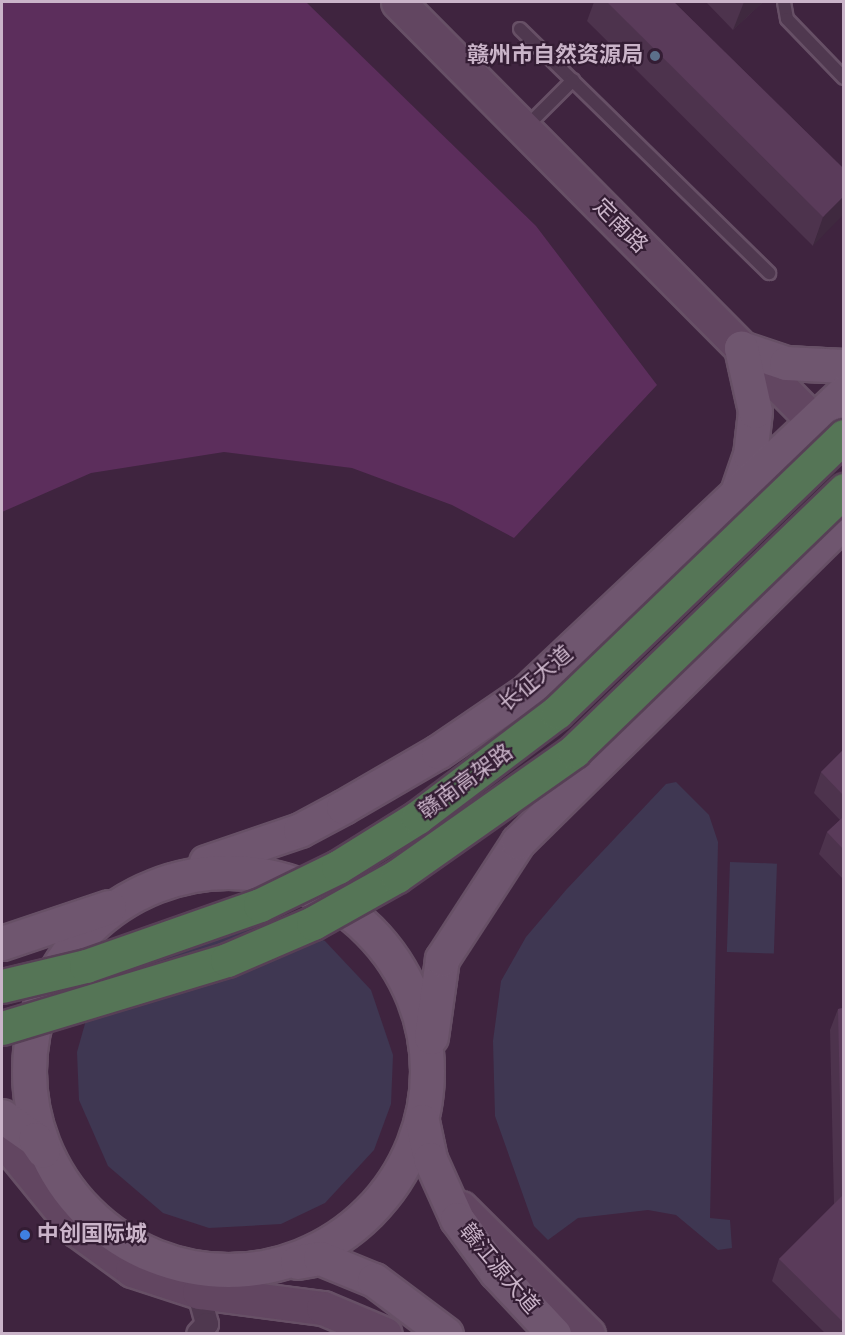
<!DOCTYPE html>
<html>
<head>
<meta charset="utf-8">
<style>
  body { margin:0 }
  #map { position:relative; width:845px; height:1335px; overflow:hidden; background:#3f243f; font-family:"Sofia Sans Condensed","Noto Sans SC",sans-serif }
  div>[style] { position:absolute }
  .green>* { inset:0; background:#3f3752; transform-origin:0 0 }
  .water>* { inset:0; background:#5c2e5c }
  .roads { filter:drop-shadow(2px 0 #675066) drop-shadow(-2px 0 #675066) drop-shadow(0 2px #675066) drop-shadow(0 -2px #675066) }
  .lane>* { height:12px; margin:-6px; padding:0 6px; transform-origin:6px; border-radius:6px; background:#4f384f }
  .street>* { height:22px; margin:-11px; padding:0 11px; transform-origin:11px; border-radius:11px; background:#4f384f }
  .secondary>* { height:33px; margin:-16.5px; padding:0 16.5px; transform-origin:16.5px; border-radius:16.5px; background:#624661 }
  .primary>* { height:33px; margin:-16.5px; padding:0 16.5px; transform-origin:16.5px; border-radius:16.5px; background:#6f566f }
  .primary>.ring { margin:-16.5px; padding:0; box-sizing:content-box; background:none; border:33px solid #6f566f; border-radius:50% }
  .bridges { filter:drop-shadow(2px 0 #574056) drop-shadow(-2px 0 #574056) drop-shadow(0 2px #574056) drop-shadow(0 -2px #574056) }
  .highway-bridge>* { height:33px; margin:-16.5px; padding:0 16.5px; transform-origin:16.5px; border-radius:16.5px; background:#557556 }
  .wall>* { inset:0; background:#4d334d }
  .shaded-wall>* { inset:0; background:#3f293f }
  .building>* { inset:0; background:#5a3b5a }
  .dots>* { width:16px; height:16px; translate:-50% -50%; box-sizing:border-box; border:3px solid #341d34; border-radius:50% }
  span { translate:-50% -50%; white-space:nowrap; text-align:center; line-height:1.15; -webkit-text-stroke:4.5px #341d34; paint-order:stroke }
  .poi-label { font-size:22px; color:#cab4c9; font-weight:700 }
  .right { translate:-100% -50%; text-align:right }
  .left { translate:0 -50%; text-align:left }
  .street-label { font-size:22px; color:#cab4c9 }
  .frame { position:absolute; inset:0; border:3px solid #cab4c9; pointer-events:none }
</style>
</head>
<body>
<div id="map">
  <div class="green">
    <i style="clip-path:polygon(676px 782px,709px 815px,718px 842px,710px 1218px,730px 1220px,732px 1248px,718px 1250px,676px 1215px,648px 1210px,578px 1218px,548px 1240px,534px 1226px,495px 1116px,493px 1041px,501px 981px,526px 937px,566px 890px,666px 784px)"></i>
    <i style="left:730px;top:862px;width:47px;height:90px;rotate:2deg"></i>
    <i style="clip-path:polygon(263px 915px,325px 941px,371px 990px,393px 1055px,391px 1104px,374px 1150px,325px 1203px,281px 1224px,209px 1228px,163px 1213px,108px 1166px,79px 1100px,77px 1052px,90px 1006px,116px 966px)"></i>
  </div>
  <div class="water">
    <i style="clip-path:polygon(2px 2px,306px 2px,536px 226px,657px 385px,514px 538px,452px 505px,352px 468px,224px 452px,91px 473px,2px 512px)"></i>
  </div>
  <div class="roads">
    <div class="lane">
      <i style="left:784px;top:2px;width:17px;rotate:80deg"></i>
      <i style="left:787px;top:19px;width:82px;rotate:46deg"></i>
      <i style="left:520px;top:29px;width:349px;rotate:44.4deg"></i>
      <i style="left:525px;top:128px;width:68px;rotate:-45deg"></i>
    </div>
    <div class="street">
      <i style="left:192px;top:1268px;width:58px;rotate:75deg"></i>
      <i style="left:207px;top:1324px;width:13px;rotate:132deg"></i>
    </div>
    <div class="secondary">
      <i style="left:398px;top:2px;width:617px;rotate:45.2deg"></i>
      <i style="left:2px;top:1138px;width:119px;rotate:50.8deg"></i>
      <i style="left:77px;top:1230px;width:68px;rotate:36deg"></i>
      <i style="left:132px;top:1270px;width:71px;rotate:18.2deg"></i>
      <i style="left:199px;top:1292px;width:125px;rotate:7.4deg"></i>
      <i style="left:323px;top:1308px;width:67px;rotate:22.8deg"></i>
      <i style="left:461px;top:1208px;width:179px;rotate:44.8deg"></i>
    </div>
    <div class="primary">
      <i style="left:741px;top:348px;width:47px;rotate:18.4deg"></i>
      <i style="left:786px;top:363px;width:58px;rotate:3deg"></i>
      <i style="left:737px;top:492px;width:39px;rotate:-71deg"></i>
      <i style="left:750px;top:455px;width:44px;rotate:-83.5deg"></i>
      <i style="left:755px;top:411px;width:65px;rotate:-102.5deg"></i>
      <i style="left:206px;top:862px;width:99px;rotate:-18.8deg"></i>
      <i style="left:300px;top:830px;width:49px;rotate:-28.1deg"></i>
      <i style="left:343px;top:807px;width:110px;rotate:-30.1deg"></i>
      <i style="left:438px;top:752px;width:107px;rotate:-34.3deg"></i>
      <i style="left:526px;top:692px;width:437px;rotate:-43.3deg"></i>
      <i class="ring" style="left:29px;top:872px;width:365px;height:365px"></i>
      <i style="left:2px;top:943px;width:113px;rotate:-18.6deg"></i>
      <i style="left:431px;top:1037px;width:79px;rotate:-82deg"></i>
      <i style="left:442px;top:959px;width:140px;rotate:-57deg"></i>
      <i style="left:518px;top:842px;width:458px;rotate:-44.6deg"></i>
      <i style="left:2px;top:1116px;width:40px;rotate:34.9deg"></i>
      <i style="left:35px;top:1139px;width:14px;rotate:56deg"></i>
      <i style="left:422px;top:1121px;width:39px;rotate:78deg"></i>
      <i style="left:430px;top:1159px;width:66px;rotate:65.8deg"></i>
      <i style="left:457px;top:1219px;width:66px;rotate:53.7deg"></i>
      <i style="left:496px;top:1272px;width:85px;rotate:46.9deg"></i>
      <i style="left:297px;top:1262px;width:23px;rotate:-10deg"></i>
      <i style="left:320px;top:1258px;width:58px;rotate:22.2deg"></i>
      <i style="left:374px;top:1280px;width:90px;rotate:36.9deg"></i>
    </div>
  </div>
  <div class="bridges">
    <div class="highway-bridge">
      <i style="left:2px;top:986px;width:86px;rotate:-13.4deg"></i>
      <i style="left:86px;top:966px;width:184px;rotate:-19.3deg"></i>
      <i style="left:260px;top:905px;width:87px;rotate:-26deg"></i>
      <i style="left:338px;top:867px;width:94px;rotate:-32deg"></i>
      <i style="left:418px;top:817px;width:174px;rotate:-37.1deg"></i>
      <i style="left:557px;top:712px;width:398px;rotate:-43.9deg"></i>
      <i style="left:2px;top:1028px;width:235px;rotate:-16.8deg"></i>
      <i style="left:227px;top:960px;width:94px;rotate:-23.3deg"></i>
      <i style="left:313px;top:923px;width:96px;rotate:-29.2deg"></i>
      <i style="left:397px;top:876px;width:217px;rotate:-35.2deg"></i>
      <i style="left:574px;top:751px;width:376px;rotate:-44deg"></i>
    </div>
  </div>
  <div class="wall">
    <i style="clip-path:polygon(594px 2px,674px 2px,843px 168px,813px 246px,587px 21px)"></i>
    <i style="clip-path:polygon(706px 2px,763px 2px,733px 30px)"></i>
    <i style="clip-path:polygon(843px 750px,843px 879px,819px 854px,827px 832px,840px 820px,814px 793px,821px 772px)"></i>
    <i style="clip-path:polygon(843px 1008px,843px 1334px,826px 1334px,772px 1281px,779px 1259px,834px 1204px,830px 1030px,838px 1009px)"></i>
  </div>
  <div class="shaded-wall">
    <i style="clip-path:polygon(744px 2px,763px 2px,733px 30px)"></i>
    <i style="clip-path:polygon(843px 197px,843px 215px,813px 246px,823px 217px)"></i>
  </div>
  <div class="building">
    <i style="clip-path:polygon(607px 2px,674px 2px,843px 168px,843px 197px,823px 217px)"></i>
    <i style="clip-path:polygon(843px 750px,843px 795px,821px 772px)"></i>
    <i style="clip-path:polygon(843px 817px,843px 849px,827px 832px)"></i>
    <i style="clip-path:polygon(843px 1008px,843px 1322px,779px 1259px,842px 1196px,838px 1009px)"></i>
  </div>
  <div class="dots">
    <i style="left:655px;top:56px;background:#5c6f8a"></i>
    <i style="left:25px;top:1235px;background:#3f7fe0"></i>
  </div>
  <div class="poi-label">
    <span class="right" style="left:643px;top:56px">赣州市自然资源局</span>
    <span class="left" style="left:37px;top:1235px">中创国际城</span>
  </div>
  <div class="street-label">
    <span style="left:620px;top:226px;rotate:45deg">定南路</span>
    <span style="left:536px;top:679px;rotate:-40deg">长征大道</span>
    <span style="left:466px;top:782px;rotate:-36deg">赣南高架路</span>
    <span style="left:499px;top:1269px;rotate:50deg">赣江源大道</span>
  </div>
  <div class="frame"></div>
</div>
</body>
</html>
